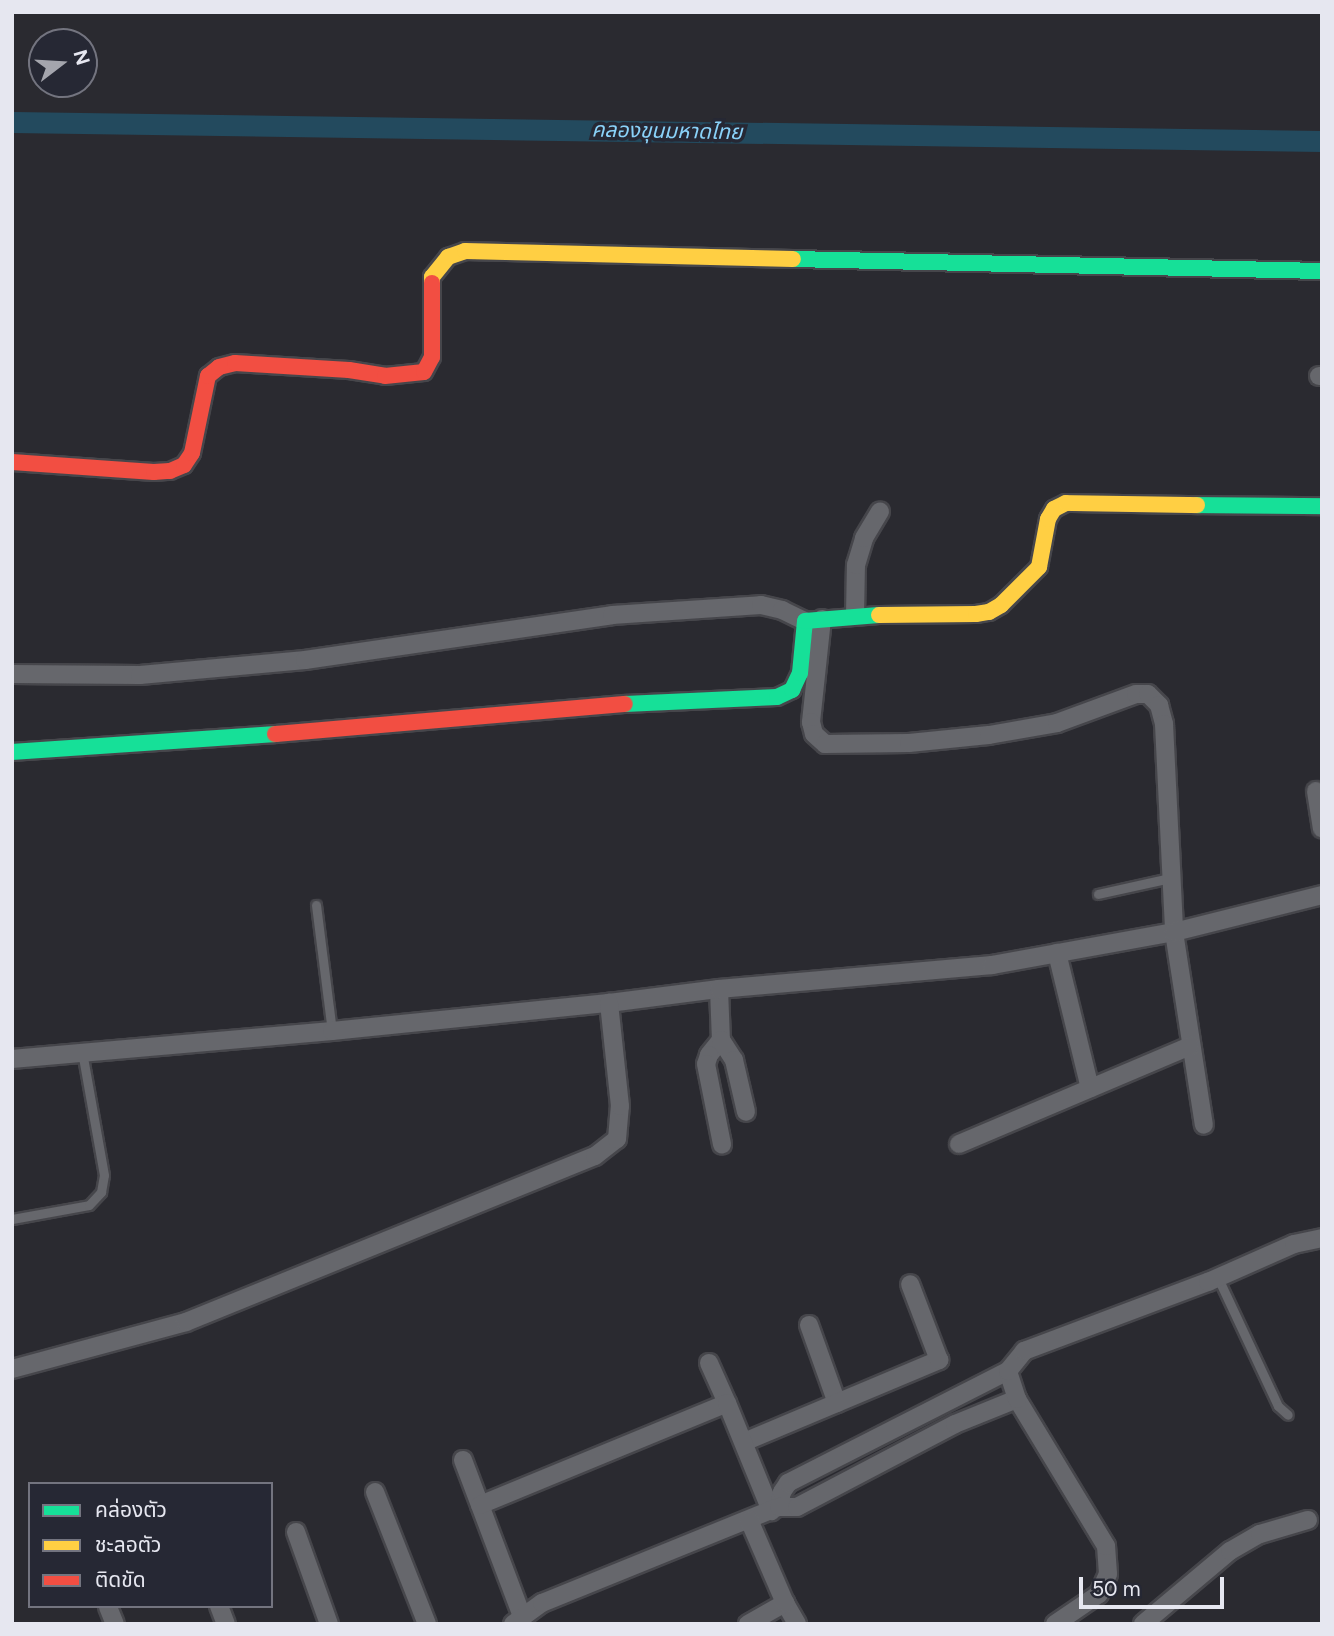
<!DOCTYPE html>
<html>
<head>
<meta charset="utf-8">
<style>
  body { margin:0 }
  #map { position:relative; width:1334px; height:1636px; overflow:hidden; background:#2a2a30; font-family:Figtree,"Noto Sans Thai",sans-serif }
  div>[style] { position:absolute }
  .canal>* { height:21px; margin:-10.5px; padding:0 10.5px; transform-origin:10.5px; border-radius:10.5px; background:#234a5e }
  .roads { filter:drop-shadow(2px 0 #46464b) drop-shadow(-2px 0 #46464b) drop-shadow(0 2px #46464b) drop-shadow(0 -2px #46464b) }
  .lane>* { height:9px; margin:-4.5px; padding:0 4.5px; transform-origin:4.5px; border-radius:4.5px; background:#66676c }
  .street>* { height:18px; margin:-9px; padding:0 9px; transform-origin:9px; border-radius:9px; background:#66676c }
  .fast>* { height:16px; margin:-8px; padding:0 8px; transform-origin:8px; border-radius:8px; background:#16e098 }
  .slow>* { height:16px; margin:-8px; padding:0 8px; transform-origin:8px; border-radius:8px; background:#ffcf43 }
  .jam>* { height:16px; margin:-8px; padding:0 8px; transform-origin:8px; border-radius:8px; background:#f24e42 }
  span { translate:-50% -50%; white-space:nowrap; text-align:center; line-height:1.15; -webkit-text-stroke:7px #262834; paint-order:stroke }
  .water-label { font-size:21px; color:#8ad2f9; font-style:italic }
  .frame { position:absolute; inset:0; border:14px solid #e6e7f0; pointer-events:none }
  .legend { position:absolute; left:28px; top:1482px; width:245px; height:126px; box-sizing:border-box; background:#262834; border:2px solid #73747f; margin:0; padding:9px 12px; list-style:none; font-size:21px; color:#e6e7f0 }
  .legend li { display:flex; align-items:center; gap:14px; height:35px }
  .legend b { width:35px; border:2px solid #73747f }
  .north { position:absolute; left:28px; top:28px; width:70px; height:70px; box-sizing:border-box; background:#262834; border:2px solid #73747f; border-radius:50%; rotate:73deg; font-size:19px; font-weight:700; line-height:28px; text-align:center; color:#e6e7f0 }
  .north::after { content:''; display:block; margin:auto; width:24px; height:32px; background:#a4a5ad; clip-path:polygon(50% 0,100% 100%,50% 72%,0 100%) }
  .scale { position:absolute; left:1079px; top:1577px; width:145px; height:32px; box-sizing:border-box; border:4px solid #e6e7f0; border-top:0; padding-left:9px; font-size:21px; line-height:24px; white-space:nowrap; color:#e6e7f0; -webkit-text-stroke:5px #262834; paint-order:stroke }
</style>
</head>
<body>
<div id="map">
  <div class="canal">
    <i style="left:12px;top:122px;width:1310px;rotate:0.83deg"></i>
  </div>
  <div class="roads">
    <div class="lane">
      <i style="left:1098px;top:894px;width:74px;rotate:-12.5deg"></i>
      <i style="left:316px;top:905px;width:127px;rotate:82.8deg"></i>
      <i style="left:12px;top:1219px;width:78px;rotate:-10.3deg"></i>
      <i style="left:89px;top:1205px;width:18px;rotate:-47deg"></i>
      <i style="left:101px;top:1192px;width:17px;rotate:-80deg"></i>
      <i style="left:104px;top:1175px;width:125px;rotate:-100.1deg"></i>
      <i style="left:1218px;top:1278px;width:141px;rotate:64.9deg"></i>
      <i style="left:1278px;top:1406px;width:13px;rotate:42deg"></i>
    </div>
    <div class="street">
      <i style="left:1319px;top:376px;width:3px"></i>
      <i style="left:855px;top:615px;width:50px;rotate:-88.9deg"></i>
      <i style="left:856px;top:565px;width:28px;rotate:-73deg"></i>
      <i style="left:864px;top:538px;width:31px;rotate:-59deg"></i>
      <i style="left:822px;top:619px;width:104px;rotate:96.1deg"></i>
      <i style="left:811px;top:722px;width:12px;rotate:76deg"></i>
      <i style="left:814px;top:734px;width:15px;rotate:42deg"></i>
      <i style="left:825px;top:744px;width:84px;rotate:-0.7deg"></i>
      <i style="left:909px;top:743px;width:80px;rotate:-5.7deg"></i>
      <i style="left:989px;top:735px;width:69px;rotate:-10deg"></i>
      <i style="left:1057px;top:723px;width:84px;rotate:-20.2deg"></i>
      <i style="left:1136px;top:694px;width:12px"></i>
      <i style="left:1148px;top:694px;width:16px;rotate:45deg"></i>
      <i style="left:1159px;top:705px;width:20px;rotate:75deg"></i>
      <i style="left:1164px;top:724px;width:208px;rotate:87.2deg"></i>
      <i style="left:1174px;top:932px;width:195px;rotate:81.2deg"></i>
      <i style="left:12px;top:674px;width:128px;rotate:0.4deg"></i>
      <i style="left:140px;top:675px;width:166px;rotate:-5.2deg"></i>
      <i style="left:305px;top:660px;width:310px;rotate:-8.3deg"></i>
      <i style="left:612px;top:615px;width:149px;rotate:-3.8deg"></i>
      <i style="left:761px;top:605px;width:22px;rotate:13deg"></i>
      <i style="left:782px;top:610px;width:25px;rotate:26deg"></i>
      <i style="left:1316px;top:791px;width:38px;rotate:81deg"></i>
      <i style="left:1057px;top:953px;width:139px;rotate:76.3deg"></i>
      <i style="left:719px;top:989px;width:51px;rotate:87.8deg"></i>
      <i style="left:721px;top:1040px;width:19px;rotate:129deg"></i>
      <i style="left:709px;top:1055px;width:9px;rotate:108deg"></i>
      <i style="left:706px;top:1064px;width:82px;rotate:78.7deg"></i>
      <i style="left:721px;top:1040px;width:24px;rotate:57deg"></i>
      <i style="left:734px;top:1060px;width:53px;rotate:77deg"></i>
      <i style="left:12px;top:1059px;width:321px;rotate:-5deg"></i>
      <i style="left:332px;top:1031px;width:278px;rotate:-5.8deg"></i>
      <i style="left:609px;top:1003px;width:111px;rotate:-7.3deg"></i>
      <i style="left:719px;top:989px;width:274px;rotate:-5deg"></i>
      <i style="left:992px;top:965px;width:185px;rotate:-10.3deg"></i>
      <i style="left:1174px;top:932px;width:153px;rotate:-14deg"></i>
      <i style="left:959px;top:1144px;width:251px;rotate:-23deg"></i>
      <i style="left:809px;top:1325px;width:83px;rotate:70.3deg"></i>
      <i style="left:709px;top:1363px;width:44px;rotate:65.8deg"></i>
      <i style="left:12px;top:1369px;width:180px;rotate:-15.1deg"></i>
      <i style="left:186px;top:1322px;width:441px;rotate:-22.1deg"></i>
      <i style="left:595px;top:1156px;width:28px;rotate:-38deg"></i>
      <i style="left:617px;top:1139px;width:33px;rotate:-85deg"></i>
      <i style="left:620px;top:1106px;width:104px;rotate:-96.1deg"></i>
      <i style="left:744px;top:1442px;width:212px;rotate:-22.8deg"></i>
      <i style="left:939px;top:1360px;width:81px;rotate:-110.9deg"></i>
      <i style="left:463px;top:1460px;width:167px;rotate:69.3deg"></i>
      <i style="left:375px;top:1492px;width:142px;rotate:68.5deg"></i>
      <i style="left:480px;top:1505px;width:267px;rotate:-22.4deg"></i>
      <i style="left:727px;top:1403px;width:117px;rotate:67.8deg"></i>
      <i style="left:779px;top:1507px;width:15px;rotate:-79deg"></i>
      <i style="left:782px;top:1492px;width:11px;rotate:-56deg"></i>
      <i style="left:788px;top:1483px;width:247px;rotate:-27deg"></i>
      <i style="left:296px;top:1532px;width:98px;rotate:70.3deg"></i>
      <i style="left:785px;top:1603px;width:24px;rotate:60deg"></i>
      <i style="left:219px;top:1606px;width:19px;rotate:69deg"></i>
      <i style="left:108px;top:1607px;width:18px;rotate:68deg"></i>
      <i style="left:513px;top:1624px;width:36px;rotate:-36deg"></i>
      <i style="left:542px;top:1603px;width:256px;rotate:-22.1deg"></i>
      <i style="left:779px;top:1507px;width:18px"></i>
      <i style="left:797px;top:1507px;width:178px;rotate:-27.7deg"></i>
      <i style="left:955px;top:1424px;width:67px;rotate:-22deg"></i>
      <i style="left:748px;top:1624px;width:43px;rotate:-29.6deg"></i>
      <i style="left:785px;top:1603px;width:90px;rotate:-113.4deg"></i>
      <i style="left:1055px;top:1624px;width:53px;rotate:-34.3deg"></i>
      <i style="left:1099px;top:1594px;width:22px;rotate:-66deg"></i>
      <i style="left:1108px;top:1574px;width:28px;rotate:-94deg"></i>
      <i style="left:1106px;top:1546px;width:172px;rotate:-121.2deg"></i>
      <i style="left:1017px;top:1399px;width:29px;rotate:-108deg"></i>
      <i style="left:1008px;top:1371px;width:26px;rotate:-51deg"></i>
      <i style="left:1024px;top:1351px;width:197px;rotate:-20.6deg"></i>
      <i style="left:1208px;top:1282px;width:94px;rotate:-23.8deg"></i>
      <i style="left:1294px;top:1244px;width:29px;rotate:-12deg"></i>
      <i style="left:1143px;top:1624px;width:114px;rotate:-40deg"></i>
      <i style="left:1230px;top:1551px;width:34px;rotate:-30deg"></i>
      <i style="left:1260px;top:1534px;width:50px;rotate:-16.3deg"></i>
    </div>
    <div class="fast">
      <i style="left:793px;top:259px;width:529px;rotate:1.3deg"></i>
      <i style="left:1197px;top:505px;width:125px;rotate:0.5deg"></i>
      <i style="left:625px;top:704px;width:152px;rotate:-2.6deg"></i>
      <i style="left:777px;top:697px;width:17px;rotate:-25deg"></i>
      <i style="left:792px;top:690px;width:19px;rotate:-65deg"></i>
      <i style="left:800px;top:673px;width:52px;rotate:-84.5deg"></i>
      <i style="left:805px;top:621px;width:74px;rotate:-4.6deg"></i>
      <i style="left:12px;top:752px;width:264px;rotate:-3.9deg"></i>
    </div>
    <div class="slow">
      <i style="left:432px;top:283px;width:6px;rotate:-90deg"></i>
      <i style="left:432px;top:277px;width:26px;rotate:-51deg"></i>
      <i style="left:448px;top:257px;width:18px;rotate:-19deg"></i>
      <i style="left:465px;top:251px;width:328px;rotate:1.4deg"></i>
      <i style="left:879px;top:615px;width:97px;rotate:-0.6deg"></i>
      <i style="left:976px;top:614px;width:13px;rotate:-9deg"></i>
      <i style="left:989px;top:612px;width:14px;rotate:-30deg"></i>
      <i style="left:1001px;top:605px;width:54px;rotate:-45deg"></i>
      <i style="left:1039px;top:567px;width:49px;rotate:-79.4deg"></i>
      <i style="left:1048px;top:519px;width:12px;rotate:-59deg"></i>
      <i style="left:1054px;top:509px;width:13px;rotate:-27deg"></i>
      <i style="left:1066px;top:503px;width:131px;rotate:0.9deg"></i>
    </div>
    <div class="jam">
      <i style="left:12px;top:462px;width:142px;rotate:4deg"></i>
      <i style="left:154px;top:472px;width:16px;rotate:-4deg"></i>
      <i style="left:170px;top:471px;width:15px;rotate:-23deg"></i>
      <i style="left:184px;top:465px;width:14px;rotate:-56deg"></i>
      <i style="left:192px;top:453px;width:79px;rotate:-78.3deg"></i>
      <i style="left:208px;top:376px;width:14px;rotate:-39deg"></i>
      <i style="left:219px;top:367px;width:16px;rotate:-14deg"></i>
      <i style="left:235px;top:363px;width:114px;rotate:3.5deg"></i>
      <i style="left:349px;top:370px;width:36px;rotate:9deg"></i>
      <i style="left:385px;top:376px;width:39px;rotate:-6deg"></i>
      <i style="left:424px;top:372px;width:17px;rotate:-62deg"></i>
      <i style="left:432px;top:357px;width:74px;rotate:-90deg"></i>
      <i style="left:275px;top:734px;width:351px;rotate:-4.9deg"></i>
    </div>
  </div>
  <div class="water-label">
    <span style="left:667px;top:131px;rotate:1deg">คลองขุนมหาดไทย</span>
  </div>
  <div class="frame"></div>
  <ul class="legend">
  <li><b style="height:9px;background:#16e098"></b>คล่องตัว</li>
  <li><b style="height:9px;background:#ffcf43"></b>ชะลอตัว</li>
  <li><b style="height:9px;background:#f24e42"></b>ติดขัด</li>
  </ul>
  <div class="north">N</div>
  <div class="scale">50 m</div>
</div>
</body>
</html>
